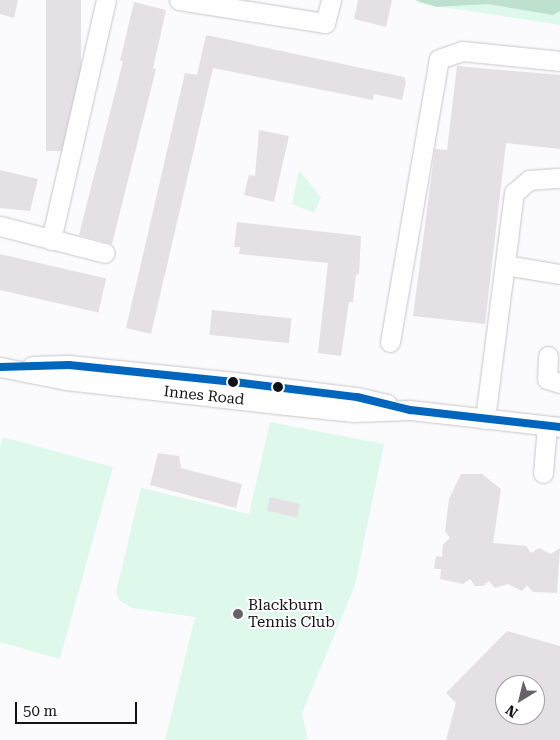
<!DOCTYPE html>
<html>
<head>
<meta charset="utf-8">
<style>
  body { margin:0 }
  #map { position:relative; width:560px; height:740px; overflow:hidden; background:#fbfafc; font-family:"Roboto Serif",serif }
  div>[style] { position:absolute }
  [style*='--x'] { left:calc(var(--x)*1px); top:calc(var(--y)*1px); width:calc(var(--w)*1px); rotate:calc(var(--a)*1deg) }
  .green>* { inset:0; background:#def9ec }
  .forest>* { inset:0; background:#bee1cf }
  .building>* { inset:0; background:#e5e0e3; transform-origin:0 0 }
  .roads { filter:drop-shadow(0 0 1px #c8c6ca) drop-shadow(0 0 1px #c8c6ca) }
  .minor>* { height:19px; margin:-9.5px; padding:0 9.5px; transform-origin:9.5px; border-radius:9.5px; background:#fefeff }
  .bus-1>* { height:8px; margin:-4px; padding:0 4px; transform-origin:4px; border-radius:4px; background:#0065bd }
  .dots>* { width:14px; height:14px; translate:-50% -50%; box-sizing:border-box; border:2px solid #fff; border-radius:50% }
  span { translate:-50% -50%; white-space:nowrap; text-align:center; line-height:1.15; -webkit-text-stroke:4px #fff; paint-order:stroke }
  .street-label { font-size:15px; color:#151119 }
  .poi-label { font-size:15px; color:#151119 }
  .left { translate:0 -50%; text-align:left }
  .north { position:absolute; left:495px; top:675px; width:50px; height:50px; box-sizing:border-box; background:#fff; border:1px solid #a1a0a3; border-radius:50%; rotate:216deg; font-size:14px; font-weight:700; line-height:20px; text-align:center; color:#151119 }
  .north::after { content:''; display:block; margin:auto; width:18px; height:22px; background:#666368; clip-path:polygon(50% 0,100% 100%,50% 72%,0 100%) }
  .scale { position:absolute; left:15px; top:702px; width:122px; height:22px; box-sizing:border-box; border:2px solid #151119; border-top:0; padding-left:6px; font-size:15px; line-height:18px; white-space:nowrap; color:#151119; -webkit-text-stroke:4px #fff; paint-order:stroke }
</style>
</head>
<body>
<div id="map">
  <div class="green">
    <div style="clip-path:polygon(418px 0,560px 0,560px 25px,417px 3px)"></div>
    <div style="clip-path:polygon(299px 170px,321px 197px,314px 213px,292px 204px)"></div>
    <div style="clip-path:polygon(270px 422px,384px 444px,355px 585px,302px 713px,308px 740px,165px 740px,195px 617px,132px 608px,119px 600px,116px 592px,141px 488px,249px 514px)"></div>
    <div style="clip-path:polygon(3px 437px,113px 467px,60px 659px,0 642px,0 448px)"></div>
  </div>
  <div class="forest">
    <div style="clip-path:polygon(415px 0,560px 0,560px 11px,553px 15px,488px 4px,436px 7px)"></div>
  </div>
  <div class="building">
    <div style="clip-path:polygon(0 0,18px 0,14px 18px,0 14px)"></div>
    <div style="left:46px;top:0;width:35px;height:151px"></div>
    <div style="clip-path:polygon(358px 0,392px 0,386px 27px,354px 19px)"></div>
    <div style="clip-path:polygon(134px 2px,166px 10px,153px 69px,156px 69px,112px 244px,79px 235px,123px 61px,120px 61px)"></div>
    <div style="clip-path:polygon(206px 35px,404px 77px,406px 82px,402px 100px,374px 94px,373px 100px,213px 68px,151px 334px,126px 328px,185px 73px,197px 75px)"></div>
    <div style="clip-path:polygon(457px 66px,560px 75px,560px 149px,506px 143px,485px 324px,413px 316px,435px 149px,447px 150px)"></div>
    <div style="clip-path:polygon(259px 130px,289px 136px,274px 202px,244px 195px,249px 175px,255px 176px)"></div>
    <div style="clip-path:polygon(0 170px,38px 179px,30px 211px,0 208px)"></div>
    <div style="clip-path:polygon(237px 222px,361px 236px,359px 274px,356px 275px,353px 302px,349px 302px,341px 356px,318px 353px,328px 263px,239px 254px,240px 247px,234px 247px)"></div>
    <div style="left:0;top:254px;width:109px;height:35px;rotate:13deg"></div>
    <div style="left:212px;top:310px;width:80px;height:25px;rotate:6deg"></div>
    <div style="clip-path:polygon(158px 453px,179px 456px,181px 468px,242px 484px,236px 508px,150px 485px)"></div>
    <div style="clip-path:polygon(461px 474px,482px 474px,501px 489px,493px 543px,526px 546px,531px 553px,539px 548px,551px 554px,560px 548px,557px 593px,533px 592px,527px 585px,522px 591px,508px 584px,495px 588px,489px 581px,483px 586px,475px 586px,470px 579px,463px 584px,440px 579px,441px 569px,434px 569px,436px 556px,442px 557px,443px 544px,450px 538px,445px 531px,449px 499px)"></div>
    <div style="left:270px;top:497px;width:31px;height:14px;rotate:13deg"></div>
    <div style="clip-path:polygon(evenodd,507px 631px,560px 646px,560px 740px,446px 740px,456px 703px,446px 693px,507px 631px,505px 685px,535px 685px,535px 715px,505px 715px,505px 685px)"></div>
  </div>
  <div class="roads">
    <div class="minor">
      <div style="--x:179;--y:0;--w:148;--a:9"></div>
      <div style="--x:325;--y:23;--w:24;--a:-75"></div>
      <div style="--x:0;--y:226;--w:108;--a:14.4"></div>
      <div style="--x:51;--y:240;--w:246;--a:-77.1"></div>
      <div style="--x:505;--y:265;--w:56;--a:9.3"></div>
      <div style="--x:390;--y:342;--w:287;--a:-80.2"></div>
      <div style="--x:439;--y:59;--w:24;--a:-19"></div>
      <div style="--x:462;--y:51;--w:99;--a:5.8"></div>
      <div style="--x:548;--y:356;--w:23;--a:92"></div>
      <div style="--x:547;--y:379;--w:14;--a:17"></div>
      <div style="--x:32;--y:366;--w:37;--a:-2"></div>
      <div style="--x:69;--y:365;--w:166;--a:5.9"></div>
      <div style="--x:234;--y:382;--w:124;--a:7"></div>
      <div style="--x:357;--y:397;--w:31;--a:13"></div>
      <div style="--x:0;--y:367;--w:67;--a:11.1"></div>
      <div style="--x:66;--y:380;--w:221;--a:6.5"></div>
      <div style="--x:286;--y:405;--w:68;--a:5.9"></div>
      <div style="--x:354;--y:412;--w:56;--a:-2"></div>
      <div style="--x:410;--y:410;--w:151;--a:6.5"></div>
      <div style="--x:485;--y:419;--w:228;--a:-82.7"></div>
      <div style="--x:514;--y:193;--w:20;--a:-41"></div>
      <div style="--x:529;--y:180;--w:31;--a:-4"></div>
      <div style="--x:543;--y:473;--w:47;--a:-85.1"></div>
    </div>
  </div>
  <div class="bus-1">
    <div style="--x:0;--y:367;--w:69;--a:-1.7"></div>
    <div style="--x:69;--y:365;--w:166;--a:5.9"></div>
    <div style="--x:234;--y:382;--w:124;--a:7"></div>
    <div style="--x:357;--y:397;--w:55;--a:13.8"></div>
    <div style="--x:410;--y:410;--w:151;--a:6.5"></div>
  </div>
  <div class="dots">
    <div style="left:233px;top:382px;background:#151119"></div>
    <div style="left:278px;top:387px;background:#151119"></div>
    <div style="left:238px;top:614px;background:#666368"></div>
  </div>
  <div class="street-label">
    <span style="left:204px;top:396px;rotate:6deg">Innes Road</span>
  </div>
  <div class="poi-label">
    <span class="left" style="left:248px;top:614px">Blackburn<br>Tennis Club</span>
  </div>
  <div class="north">N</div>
  <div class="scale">50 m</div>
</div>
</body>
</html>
